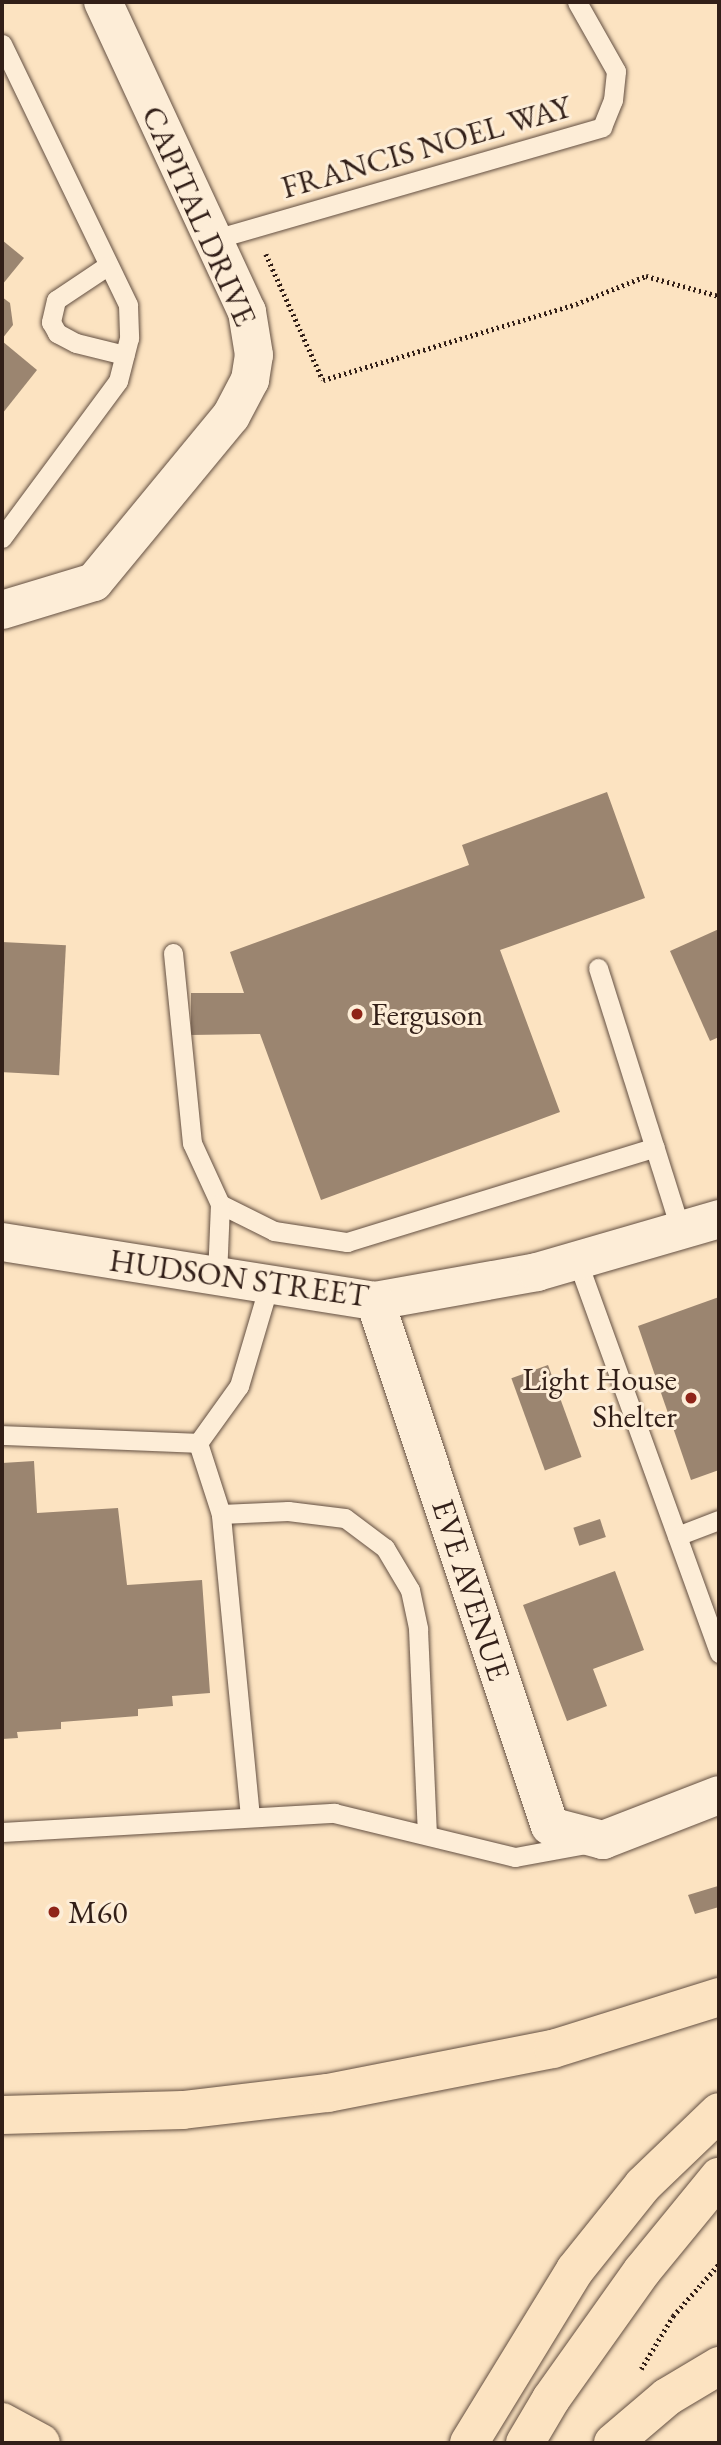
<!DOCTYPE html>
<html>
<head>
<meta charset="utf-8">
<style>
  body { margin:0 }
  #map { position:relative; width:721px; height:2445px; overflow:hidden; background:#fce3c1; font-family:"EB Garamond",serif }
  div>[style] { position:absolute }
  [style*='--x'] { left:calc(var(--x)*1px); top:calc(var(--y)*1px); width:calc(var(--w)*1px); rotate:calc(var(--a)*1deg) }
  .building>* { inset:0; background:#9b8570; transform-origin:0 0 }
  .path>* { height:4.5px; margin-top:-2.25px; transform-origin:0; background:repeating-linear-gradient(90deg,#321f18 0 2px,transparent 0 5.5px) }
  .roads { filter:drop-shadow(0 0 2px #645042) drop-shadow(0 0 2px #645042) }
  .lane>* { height:19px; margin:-9.5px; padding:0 9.5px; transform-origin:9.5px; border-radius:9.5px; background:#fdedd7 }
  .street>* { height:38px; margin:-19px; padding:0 19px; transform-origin:19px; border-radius:19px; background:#fdedd7 }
  .highway>* { height:38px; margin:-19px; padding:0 19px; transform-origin:19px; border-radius:19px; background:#fce3c1 }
  .dots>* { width:19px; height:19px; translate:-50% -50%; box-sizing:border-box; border:4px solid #fdedd7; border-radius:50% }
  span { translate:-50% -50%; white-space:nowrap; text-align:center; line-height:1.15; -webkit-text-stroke:6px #fdedd7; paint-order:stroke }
  .street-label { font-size:32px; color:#321f18 }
  .poi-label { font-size:32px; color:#321f18 }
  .left { translate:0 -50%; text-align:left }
  .right { translate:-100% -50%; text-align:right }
  .frame { position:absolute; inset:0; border:4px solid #321f18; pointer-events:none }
</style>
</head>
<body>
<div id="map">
  <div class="building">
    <div style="clip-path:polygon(2px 240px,24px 258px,2px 285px)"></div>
    <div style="clip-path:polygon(2px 297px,10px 303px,13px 325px,2px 339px)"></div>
    <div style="clip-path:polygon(2px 341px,37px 370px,2px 414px)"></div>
    <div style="clip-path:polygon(607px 792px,645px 898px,500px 950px,560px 1112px,321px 1200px,260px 1034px,191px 1035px,191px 993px,244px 993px,230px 952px,469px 865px,462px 845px)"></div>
    <div style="clip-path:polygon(719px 929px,719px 1037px,710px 1041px,670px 951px)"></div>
    <div style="left:2px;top:942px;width:64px;height:130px;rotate:3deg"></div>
    <div style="clip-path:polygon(719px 1297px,719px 1470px,691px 1480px,638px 1326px)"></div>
    <div style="left:548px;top:1365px;width:98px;height:39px;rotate:70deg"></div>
    <div style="clip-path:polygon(34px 1461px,37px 1513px,118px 1508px,127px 1585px,202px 1580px,210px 1693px,172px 1696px,173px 1706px,138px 1709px,138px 1716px,61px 1722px,61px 1729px,17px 1732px,18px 1738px,2px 1739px,2px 1463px)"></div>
    <div style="left:600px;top:1519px;width:19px;height:28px;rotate:72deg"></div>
    <div style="clip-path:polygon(615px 1571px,644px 1650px,593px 1669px,607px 1706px,567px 1721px,523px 1605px)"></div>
    <div style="clip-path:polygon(718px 1886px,719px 1907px,695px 1914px,688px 1895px)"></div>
  </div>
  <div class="path">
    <div style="--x:266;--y:254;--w:138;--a:65.7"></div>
    <div style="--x:323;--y:380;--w:264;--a:-16.7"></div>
    <div style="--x:576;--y:304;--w:75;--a:-21.8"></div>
    <div style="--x:646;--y:276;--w:76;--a:15.3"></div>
    <div style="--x:641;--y:2369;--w:62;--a:-58.9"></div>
    <div style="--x:673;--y:2316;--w:69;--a:-48.5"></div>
  </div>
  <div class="roads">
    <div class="lane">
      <div style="--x:2;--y:44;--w:290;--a:64.2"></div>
      <div style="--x:128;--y:305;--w:33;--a:88"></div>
      <div style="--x:129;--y:338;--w:44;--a:104.3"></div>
      <div style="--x:118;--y:381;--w:195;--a:126.5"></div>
      <div style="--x:215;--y:239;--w:403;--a:-16.1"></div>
      <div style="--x:602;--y:127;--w:29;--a:-68"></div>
      <div style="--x:613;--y:100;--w:29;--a:-84"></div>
      <div style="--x:616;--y:71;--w:79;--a:-119.5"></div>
      <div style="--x:107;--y:266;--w:61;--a:146.3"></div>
      <div style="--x:56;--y:300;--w:23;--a:103"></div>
      <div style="--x:51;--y:322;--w:13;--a:61"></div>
      <div style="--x:57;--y:333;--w:21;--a:28"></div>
      <div style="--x:76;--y:343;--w:50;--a:13.8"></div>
      <div style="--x:173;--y:953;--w:191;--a:84.3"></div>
      <div style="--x:192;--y:1143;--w:67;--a:65.3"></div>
      <div style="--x:220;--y:1204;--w:60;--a:26.6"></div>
      <div style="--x:274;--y:1231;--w:74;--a:8.6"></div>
      <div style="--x:347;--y:1242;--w:322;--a:-17.1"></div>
      <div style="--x:598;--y:968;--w:277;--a:72.5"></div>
      <div style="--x:577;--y:1260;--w:418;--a:70.1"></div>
      <div style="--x:217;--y:1276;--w:72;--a:-87.6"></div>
      <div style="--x:2;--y:1435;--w:196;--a:2.3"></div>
      <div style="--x:198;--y:1443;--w:70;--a:-54.3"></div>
      <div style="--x:239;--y:1386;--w:105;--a:-73.5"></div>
      <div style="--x:198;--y:1443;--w:75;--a:72.1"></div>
      <div style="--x:677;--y:1536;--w:45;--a:-20.9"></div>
      <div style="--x:250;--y:1817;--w:304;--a:-95.5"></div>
      <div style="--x:221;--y:1514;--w:67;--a:-2.6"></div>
      <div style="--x:288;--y:1511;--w:57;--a:7"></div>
      <div style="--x:345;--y:1518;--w:50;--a:36.9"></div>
      <div style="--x:385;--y:1548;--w:49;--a:59.2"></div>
      <div style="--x:410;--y:1590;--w:40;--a:78"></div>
      <div style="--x:418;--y:1629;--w:206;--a:87.5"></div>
      <div style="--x:2;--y:1832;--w:333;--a:-3.3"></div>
      <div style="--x:334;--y:1813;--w:186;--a:13.7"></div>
      <div style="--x:515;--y:1857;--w:71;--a:-10.5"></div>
    </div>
    <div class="street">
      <div style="--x:2;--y:610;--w:96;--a:-16.9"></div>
      <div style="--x:94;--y:582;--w:215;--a:-50.5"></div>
      <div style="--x:231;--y:416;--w:41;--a:-62.2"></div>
      <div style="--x:250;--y:380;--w:25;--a:-81"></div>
      <div style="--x:254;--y:355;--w:44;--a:-99.2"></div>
      <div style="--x:247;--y:312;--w:342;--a:-114.9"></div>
      <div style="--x:2;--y:1242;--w:378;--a:9"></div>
      <div style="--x:375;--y:1301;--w:165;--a:-10.1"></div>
      <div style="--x:537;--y:1272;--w:190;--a:-16.2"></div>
      <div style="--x:375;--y:1301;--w:553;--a:71.57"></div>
      <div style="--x:550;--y:1826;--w:55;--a:14.8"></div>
      <div style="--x:603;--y:1840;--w:124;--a:-21.2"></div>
    </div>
    <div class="highway">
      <div style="--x:2;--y:2115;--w:181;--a:-1.6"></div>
      <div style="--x:183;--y:2110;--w:146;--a:-6.7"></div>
      <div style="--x:328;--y:2093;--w:229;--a:-11.1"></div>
      <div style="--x:553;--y:2049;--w:174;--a:-17.4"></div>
      <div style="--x:2;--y:2422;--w:44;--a:28.3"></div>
      <div style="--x:469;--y:2443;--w:203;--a:-58.5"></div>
      <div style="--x:575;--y:2270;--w:109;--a:-51.3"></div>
      <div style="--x:643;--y:2185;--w:105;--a:-43.8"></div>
      <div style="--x:525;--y:2443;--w:51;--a:-59.4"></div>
      <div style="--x:551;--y:2399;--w:157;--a:-54.6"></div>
      <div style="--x:642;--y:2271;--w:122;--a:-50.7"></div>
      <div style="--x:613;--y:2443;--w:71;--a:-40.4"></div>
      <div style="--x:667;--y:2397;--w:61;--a:-30.8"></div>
    </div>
  </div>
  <div class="dots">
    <div style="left:357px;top:1014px;background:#8f2418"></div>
    <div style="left:691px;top:1398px;background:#8f2418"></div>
    <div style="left:54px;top:1912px;background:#8f2418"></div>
  </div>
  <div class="street-label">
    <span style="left:426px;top:147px;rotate:-16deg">FRANCIS NOEL WAY</span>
    <span style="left:199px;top:216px;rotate:66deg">CAPITAL DRIVE</span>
    <span style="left:239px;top:1278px;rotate:8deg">HUDSON STREET</span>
    <span style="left:471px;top:1590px;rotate:72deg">EVE AVENUE</span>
  </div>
  <div class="poi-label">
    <span class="left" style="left:371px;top:1014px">Ferguson</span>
    <span class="right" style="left:677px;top:1398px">Light House<br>Shelter</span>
    <span class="left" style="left:68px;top:1912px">M60</span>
  </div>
  <div class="frame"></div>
</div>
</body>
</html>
